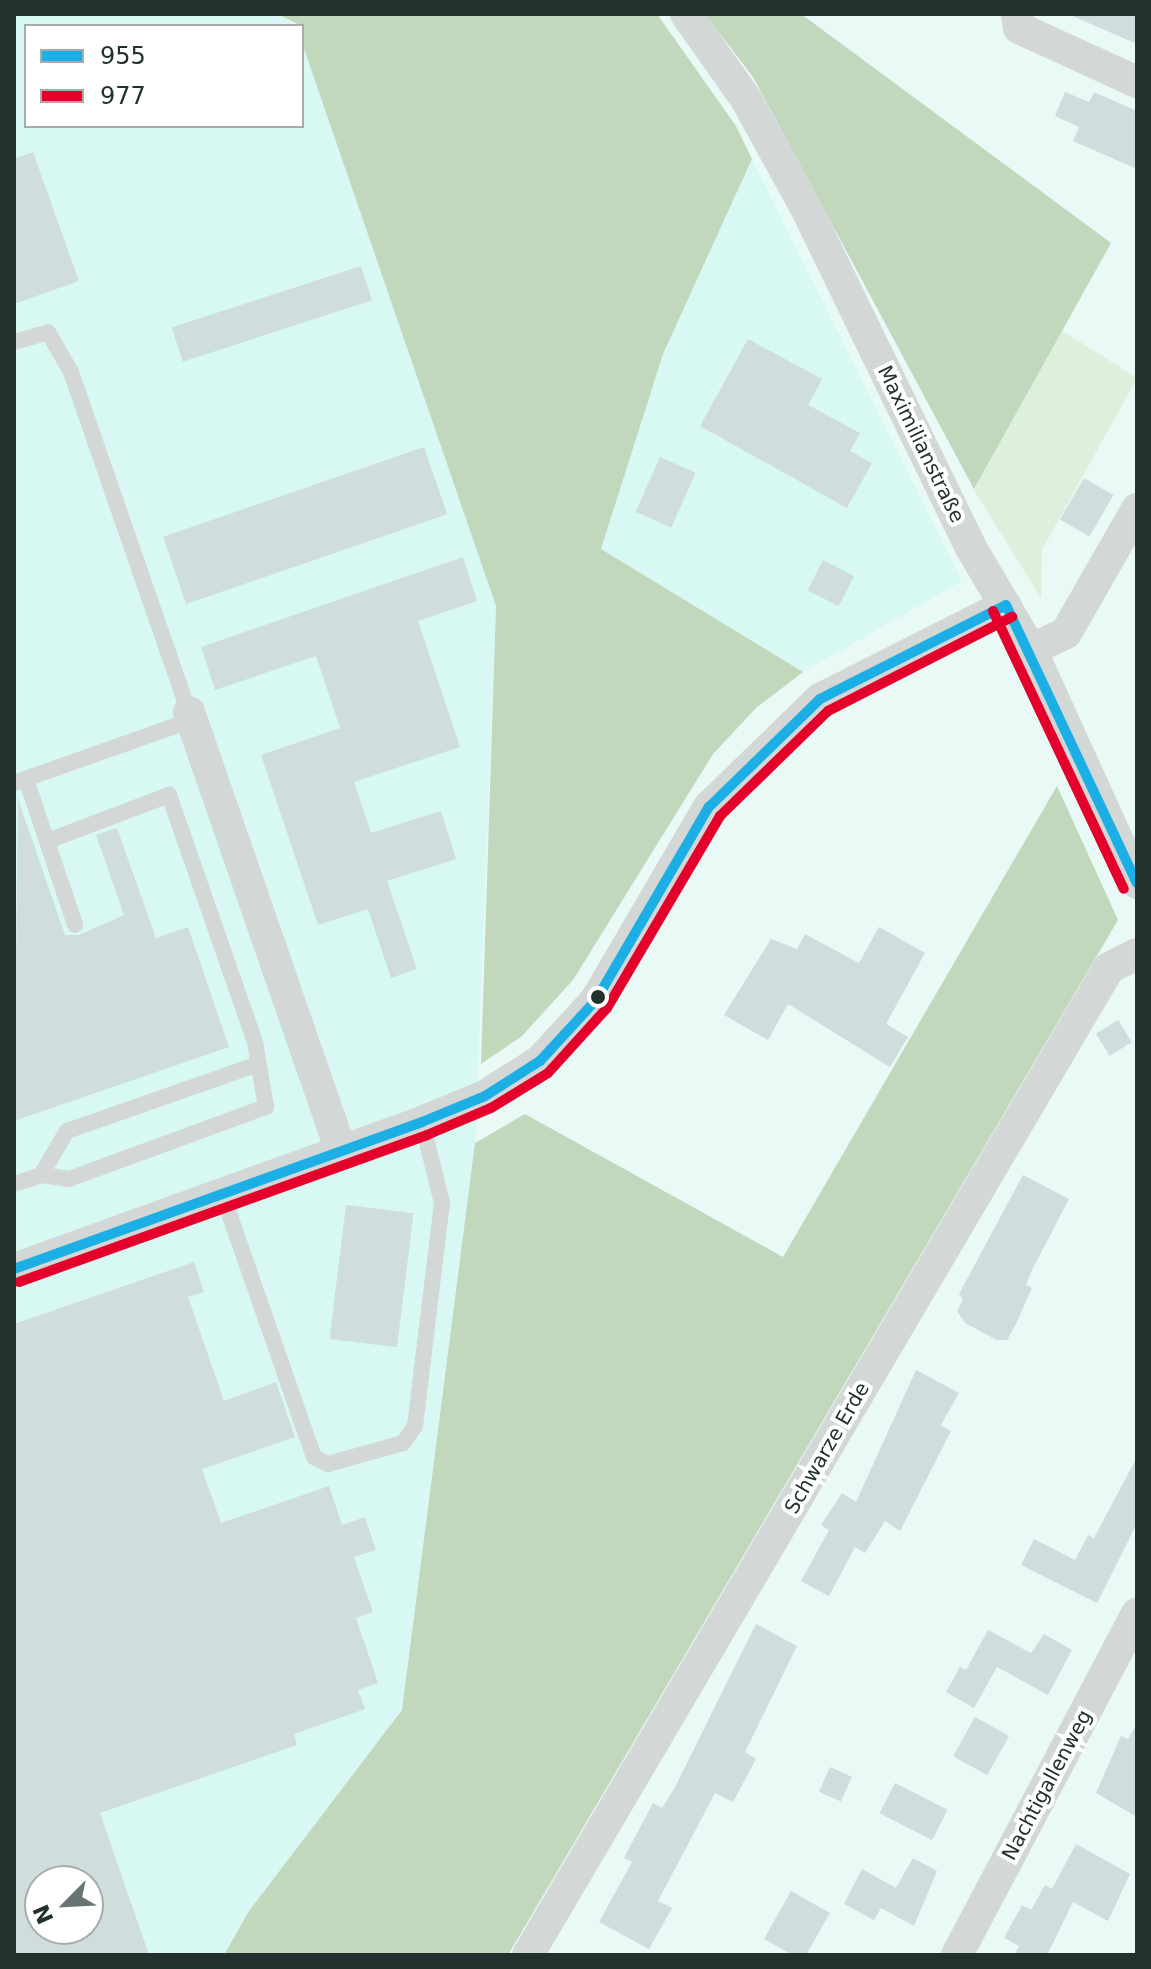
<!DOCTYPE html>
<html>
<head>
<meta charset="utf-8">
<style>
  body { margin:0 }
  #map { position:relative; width:1151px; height:1969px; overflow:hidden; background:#e8f9f6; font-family:"DejaVu Sans",sans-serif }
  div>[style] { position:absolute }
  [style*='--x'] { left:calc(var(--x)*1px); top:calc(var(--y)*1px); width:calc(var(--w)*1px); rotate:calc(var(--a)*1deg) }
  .built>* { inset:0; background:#d8f8f4 }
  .green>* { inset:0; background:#dcf0db }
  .forest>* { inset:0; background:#c1d8bd }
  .building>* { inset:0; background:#cfdddd; transform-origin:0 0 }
  .service>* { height:16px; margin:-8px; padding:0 8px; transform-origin:8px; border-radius:8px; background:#d3d7d6 }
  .minor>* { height:32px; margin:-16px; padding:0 16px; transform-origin:16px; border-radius:16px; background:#d3d7d6 }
  .bus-1>* { height:10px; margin:-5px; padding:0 5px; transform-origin:5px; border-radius:5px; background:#1cafe6 }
  .bus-2>* { height:10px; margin:-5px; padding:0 5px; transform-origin:5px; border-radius:5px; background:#e4002b }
  .dots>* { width:22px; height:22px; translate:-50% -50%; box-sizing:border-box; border:4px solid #fff; border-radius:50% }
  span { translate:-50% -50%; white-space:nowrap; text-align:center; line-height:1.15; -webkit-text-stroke:8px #fff; paint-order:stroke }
  .street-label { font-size:20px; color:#22302e }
  .frame { position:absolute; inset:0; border:16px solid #22302e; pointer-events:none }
  .legend { position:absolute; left:24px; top:24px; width:280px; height:104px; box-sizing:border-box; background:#fff; border:2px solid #a7acab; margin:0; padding:10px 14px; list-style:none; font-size:24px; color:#22302e }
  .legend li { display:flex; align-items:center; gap:16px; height:40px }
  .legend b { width:40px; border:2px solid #a7acab }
  .north { position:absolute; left:24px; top:1865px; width:80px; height:80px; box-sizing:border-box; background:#fff; border:2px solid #a7acab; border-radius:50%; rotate:246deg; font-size:22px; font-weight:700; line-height:32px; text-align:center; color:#22302e }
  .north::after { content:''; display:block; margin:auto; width:28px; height:36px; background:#677674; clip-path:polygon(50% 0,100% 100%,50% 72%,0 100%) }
</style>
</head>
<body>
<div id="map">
  <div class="built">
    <div style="clip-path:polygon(evenodd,14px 14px,277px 14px,296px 26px,26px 26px,26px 126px,302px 126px,302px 43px,496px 606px,475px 1143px,402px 1710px,249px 1911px,224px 1955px,14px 1955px,14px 14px,40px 1881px,88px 1881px,88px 1929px,40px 1929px,40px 1881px)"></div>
    <div style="clip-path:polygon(752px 159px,962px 581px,803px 672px,601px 549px,663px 354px)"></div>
  </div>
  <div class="green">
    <div style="clip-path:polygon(1061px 330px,1137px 378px,1042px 550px,1041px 598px,974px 490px)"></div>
  </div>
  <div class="forest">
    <div style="clip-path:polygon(277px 14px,657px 14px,736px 126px,752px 159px,663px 354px,601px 549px,803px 672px,756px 708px,713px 754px,573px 980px,522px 1036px,481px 1064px,496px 606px,302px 43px,302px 26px)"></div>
    <div style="clip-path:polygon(705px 14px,801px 14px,1111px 243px,974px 489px,753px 77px)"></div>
    <div style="clip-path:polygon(1057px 786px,1118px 920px,508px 1955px,224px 1955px,249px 1911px,402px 1710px,475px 1143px,525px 1114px,783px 1257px)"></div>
  </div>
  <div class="building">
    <div style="clip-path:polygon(1068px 14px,1137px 14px,1137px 44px)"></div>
    <div style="clip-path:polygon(1065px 92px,1089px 102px,1094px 92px,1137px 111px,1137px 169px,1073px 141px,1079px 127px,1055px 116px)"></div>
    <div style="clip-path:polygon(33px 152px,79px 281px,14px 304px,14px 159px)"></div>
    <div style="left:361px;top:266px;width:36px;height:199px;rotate:72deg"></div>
    <div style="clip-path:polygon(748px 339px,822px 379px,808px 405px,860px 433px,850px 451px,872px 463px,847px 508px,700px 426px)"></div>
    <div style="left:424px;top:447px;width:71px;height:276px;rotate:71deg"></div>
    <div style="left:660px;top:457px;width:39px;height:60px;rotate:24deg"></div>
    <div style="left:1084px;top:478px;width:34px;height:48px;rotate:30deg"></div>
    <div style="clip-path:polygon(463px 557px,477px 601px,418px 621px,460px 747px,354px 782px,371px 833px,441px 811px,456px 859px,387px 881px,417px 969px,391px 978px,368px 909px,318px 925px,261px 755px,340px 728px,316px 656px,215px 690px,201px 647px)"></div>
    <div style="left:823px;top:560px;width:35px;height:34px;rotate:27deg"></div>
    <div style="clip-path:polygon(18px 799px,65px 935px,79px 935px,124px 915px,96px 835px,117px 828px,156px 938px,188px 927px,229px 1047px,14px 1121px)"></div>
    <div style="clip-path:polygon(879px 927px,925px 953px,886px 1024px,908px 1037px,890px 1067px,788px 1004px,768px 1040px,724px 1015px,771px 939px,797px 949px,805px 934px,859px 963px)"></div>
    <div style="left:1118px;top:1020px;width:26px;height:26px;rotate:58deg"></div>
    <div style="clip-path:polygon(1023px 1175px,1069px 1199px,1031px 1272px,1026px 1285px,1032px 1288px,1016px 1324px,1007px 1340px,997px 1340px,965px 1323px,957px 1311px,963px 1300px,959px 1294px)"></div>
    <div style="left:346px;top:1205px;width:68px;height:135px;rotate:7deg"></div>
    <div style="clip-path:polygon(evenodd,194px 1262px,204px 1292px,188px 1297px,224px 1401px,276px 1382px,295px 1437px,202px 1469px,221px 1523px,329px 1486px,342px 1525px,365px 1517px,376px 1550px,354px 1557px,373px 1612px,356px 1618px,378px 1683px,358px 1690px,365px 1709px,294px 1734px,297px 1745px,100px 1813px,149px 1955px,14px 1955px,14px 1324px,194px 1262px,40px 1881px,88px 1881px,88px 1929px,40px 1929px,40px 1881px)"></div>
    <div style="clip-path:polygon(916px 1370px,959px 1393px,941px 1425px,951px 1431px,900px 1531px,885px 1521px,865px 1553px,855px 1547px,829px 1596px,801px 1581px,829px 1530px,821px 1525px,842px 1493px,856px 1502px)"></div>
    <div style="clip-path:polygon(1137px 1457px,1137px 1523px,1097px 1603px,1021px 1565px,1034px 1539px,1075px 1560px,1088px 1535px,1094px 1538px)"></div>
    <div style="clip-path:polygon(756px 1624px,797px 1646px,745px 1752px,756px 1759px,733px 1802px,715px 1793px,658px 1901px,672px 1908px,649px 1949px,599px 1922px,632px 1862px,624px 1858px,653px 1803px,662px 1808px,674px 1789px)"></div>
    <div style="clip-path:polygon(988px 1630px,1031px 1653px,1044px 1634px,1072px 1650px,1048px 1695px,997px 1667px,974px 1708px,946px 1692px,960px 1667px,966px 1670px)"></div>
    <div style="left:975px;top:1717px;width:39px;height:45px;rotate:29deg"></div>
    <div style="clip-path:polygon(1137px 1724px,1137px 1817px,1096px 1793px,1121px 1736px,1128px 1739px)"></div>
    <div style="left:830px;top:1767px;width:24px;height:27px;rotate:24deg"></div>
    <div style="left:895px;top:1783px;width:59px;height:34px;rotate:27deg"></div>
    <div style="clip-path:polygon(1076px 1844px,1130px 1874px,1108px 1921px,1073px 1902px,1047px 1955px,1014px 1955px,1019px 1946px,1004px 1938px,1022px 1905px,1031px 1910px,1045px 1885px,1052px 1889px)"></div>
    <div style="clip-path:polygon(913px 1858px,937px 1871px,914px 1926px,881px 1908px,874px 1920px,844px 1904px,862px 1869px,896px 1888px)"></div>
    <div style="clip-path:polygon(791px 1891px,830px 1913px,806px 1955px,793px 1955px,764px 1939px)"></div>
  </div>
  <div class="service">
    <div style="--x:14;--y:342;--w:35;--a:-16"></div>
    <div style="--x:48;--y:332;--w:46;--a:60.1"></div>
    <div style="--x:71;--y:372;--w:360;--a:70.9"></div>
    <div style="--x:26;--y:779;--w:154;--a:71.4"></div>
    <div style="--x:14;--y:783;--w:189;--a:-19.5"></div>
    <div style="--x:41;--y:1175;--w:51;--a:-59.4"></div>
    <div style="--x:67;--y:1131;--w:202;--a:-19.3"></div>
    <div style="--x:14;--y:1184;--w:28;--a:-18"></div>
    <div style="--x:41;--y:1175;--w:28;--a:8"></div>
    <div style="--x:69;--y:1179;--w:210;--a:-20.1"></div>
    <div style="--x:266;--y:1107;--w:66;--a:-99.6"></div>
    <div style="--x:255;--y:1042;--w:262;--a:-109.2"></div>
    <div style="--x:169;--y:795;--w:130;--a:159.3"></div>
    <div style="--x:223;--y:1196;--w:276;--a:70.8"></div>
    <div style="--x:314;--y:1457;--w:16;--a:27"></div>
    <div style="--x:328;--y:1464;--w:78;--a:-15.6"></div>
    <div style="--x:403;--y:1443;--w:21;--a:-55"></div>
    <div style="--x:415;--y:1426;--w:225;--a:-83.1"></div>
    <div style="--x:442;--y:1203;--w:83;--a:-103.9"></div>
  </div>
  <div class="minor">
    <div style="--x:686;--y:14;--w:104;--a:54.8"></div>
    <div style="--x:746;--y:99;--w:127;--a:61.2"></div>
    <div style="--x:807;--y:210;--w:373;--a:64.1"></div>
    <div style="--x:970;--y:546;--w:121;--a:59.6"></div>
    <div style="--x:1031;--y:650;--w:256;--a:65.5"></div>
    <div style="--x:1017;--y:14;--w:14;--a:82"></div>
    <div style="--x:1019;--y:28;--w:130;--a:24.6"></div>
    <div style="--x:1031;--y:650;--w:39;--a:-26"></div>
    <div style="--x:1066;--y:633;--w:143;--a:-60.2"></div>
    <div style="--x:189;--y:712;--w:466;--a:70.9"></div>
    <div style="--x:14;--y:1269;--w:434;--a:-19.8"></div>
    <div style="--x:422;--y:1122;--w:68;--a:-22.4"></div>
    <div style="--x:485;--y:1096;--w:65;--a:-32.5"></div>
    <div style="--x:540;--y:1061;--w:83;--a:-47.4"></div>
    <div style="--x:596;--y:1000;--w:224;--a:-59.7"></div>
    <div style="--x:709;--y:807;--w:155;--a:-44.2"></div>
    <div style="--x:820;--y:699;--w:208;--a:-26.8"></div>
    <div style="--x:528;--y:1955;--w:1145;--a:-59.52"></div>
    <div style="--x:1109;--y:968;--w:31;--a:-27"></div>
    <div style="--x:957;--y:1955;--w:386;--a:-62.2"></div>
  </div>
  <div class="bus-1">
    <div style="--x:1006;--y:605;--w:307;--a:64.8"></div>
    <div style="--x:14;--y:1269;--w:434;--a:-19.8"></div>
    <div style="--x:422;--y:1122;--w:68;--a:-22.4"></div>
    <div style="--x:485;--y:1096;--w:65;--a:-32.5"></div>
    <div style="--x:540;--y:1061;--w:83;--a:-47.4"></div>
    <div style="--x:596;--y:1000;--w:224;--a:-59.7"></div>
    <div style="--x:709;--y:807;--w:155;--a:-44.2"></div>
    <div style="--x:820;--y:699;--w:208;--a:-26.8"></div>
  </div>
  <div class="bus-2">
    <div style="--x:993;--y:611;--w:307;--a:64.8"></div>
    <div style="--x:19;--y:1282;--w:434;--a:-19.8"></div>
    <div style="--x:427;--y:1135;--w:69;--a:-22.9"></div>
    <div style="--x:491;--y:1108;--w:67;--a:-31.6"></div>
    <div style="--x:548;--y:1073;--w:88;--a:-47.8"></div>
    <div style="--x:607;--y:1008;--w:223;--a:-59.5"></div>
    <div style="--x:720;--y:816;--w:151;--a:-44.2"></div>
    <div style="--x:828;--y:711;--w:207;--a:-27.1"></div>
  </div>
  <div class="dots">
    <div style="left:598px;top:997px;background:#22302e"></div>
  </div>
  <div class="street-label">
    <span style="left:921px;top:444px;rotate:64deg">Maximilianstraße</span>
    <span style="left:827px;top:1448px;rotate:-60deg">Schwarze Erde</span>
    <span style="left:1047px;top:1785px;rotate:-62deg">Nachtigallenweg</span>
  </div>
  <div class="frame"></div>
  <ul class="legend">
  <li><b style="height:10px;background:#1cafe6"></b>955</li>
  <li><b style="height:10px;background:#e4002b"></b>977</li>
  </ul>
  <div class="north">N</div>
</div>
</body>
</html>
